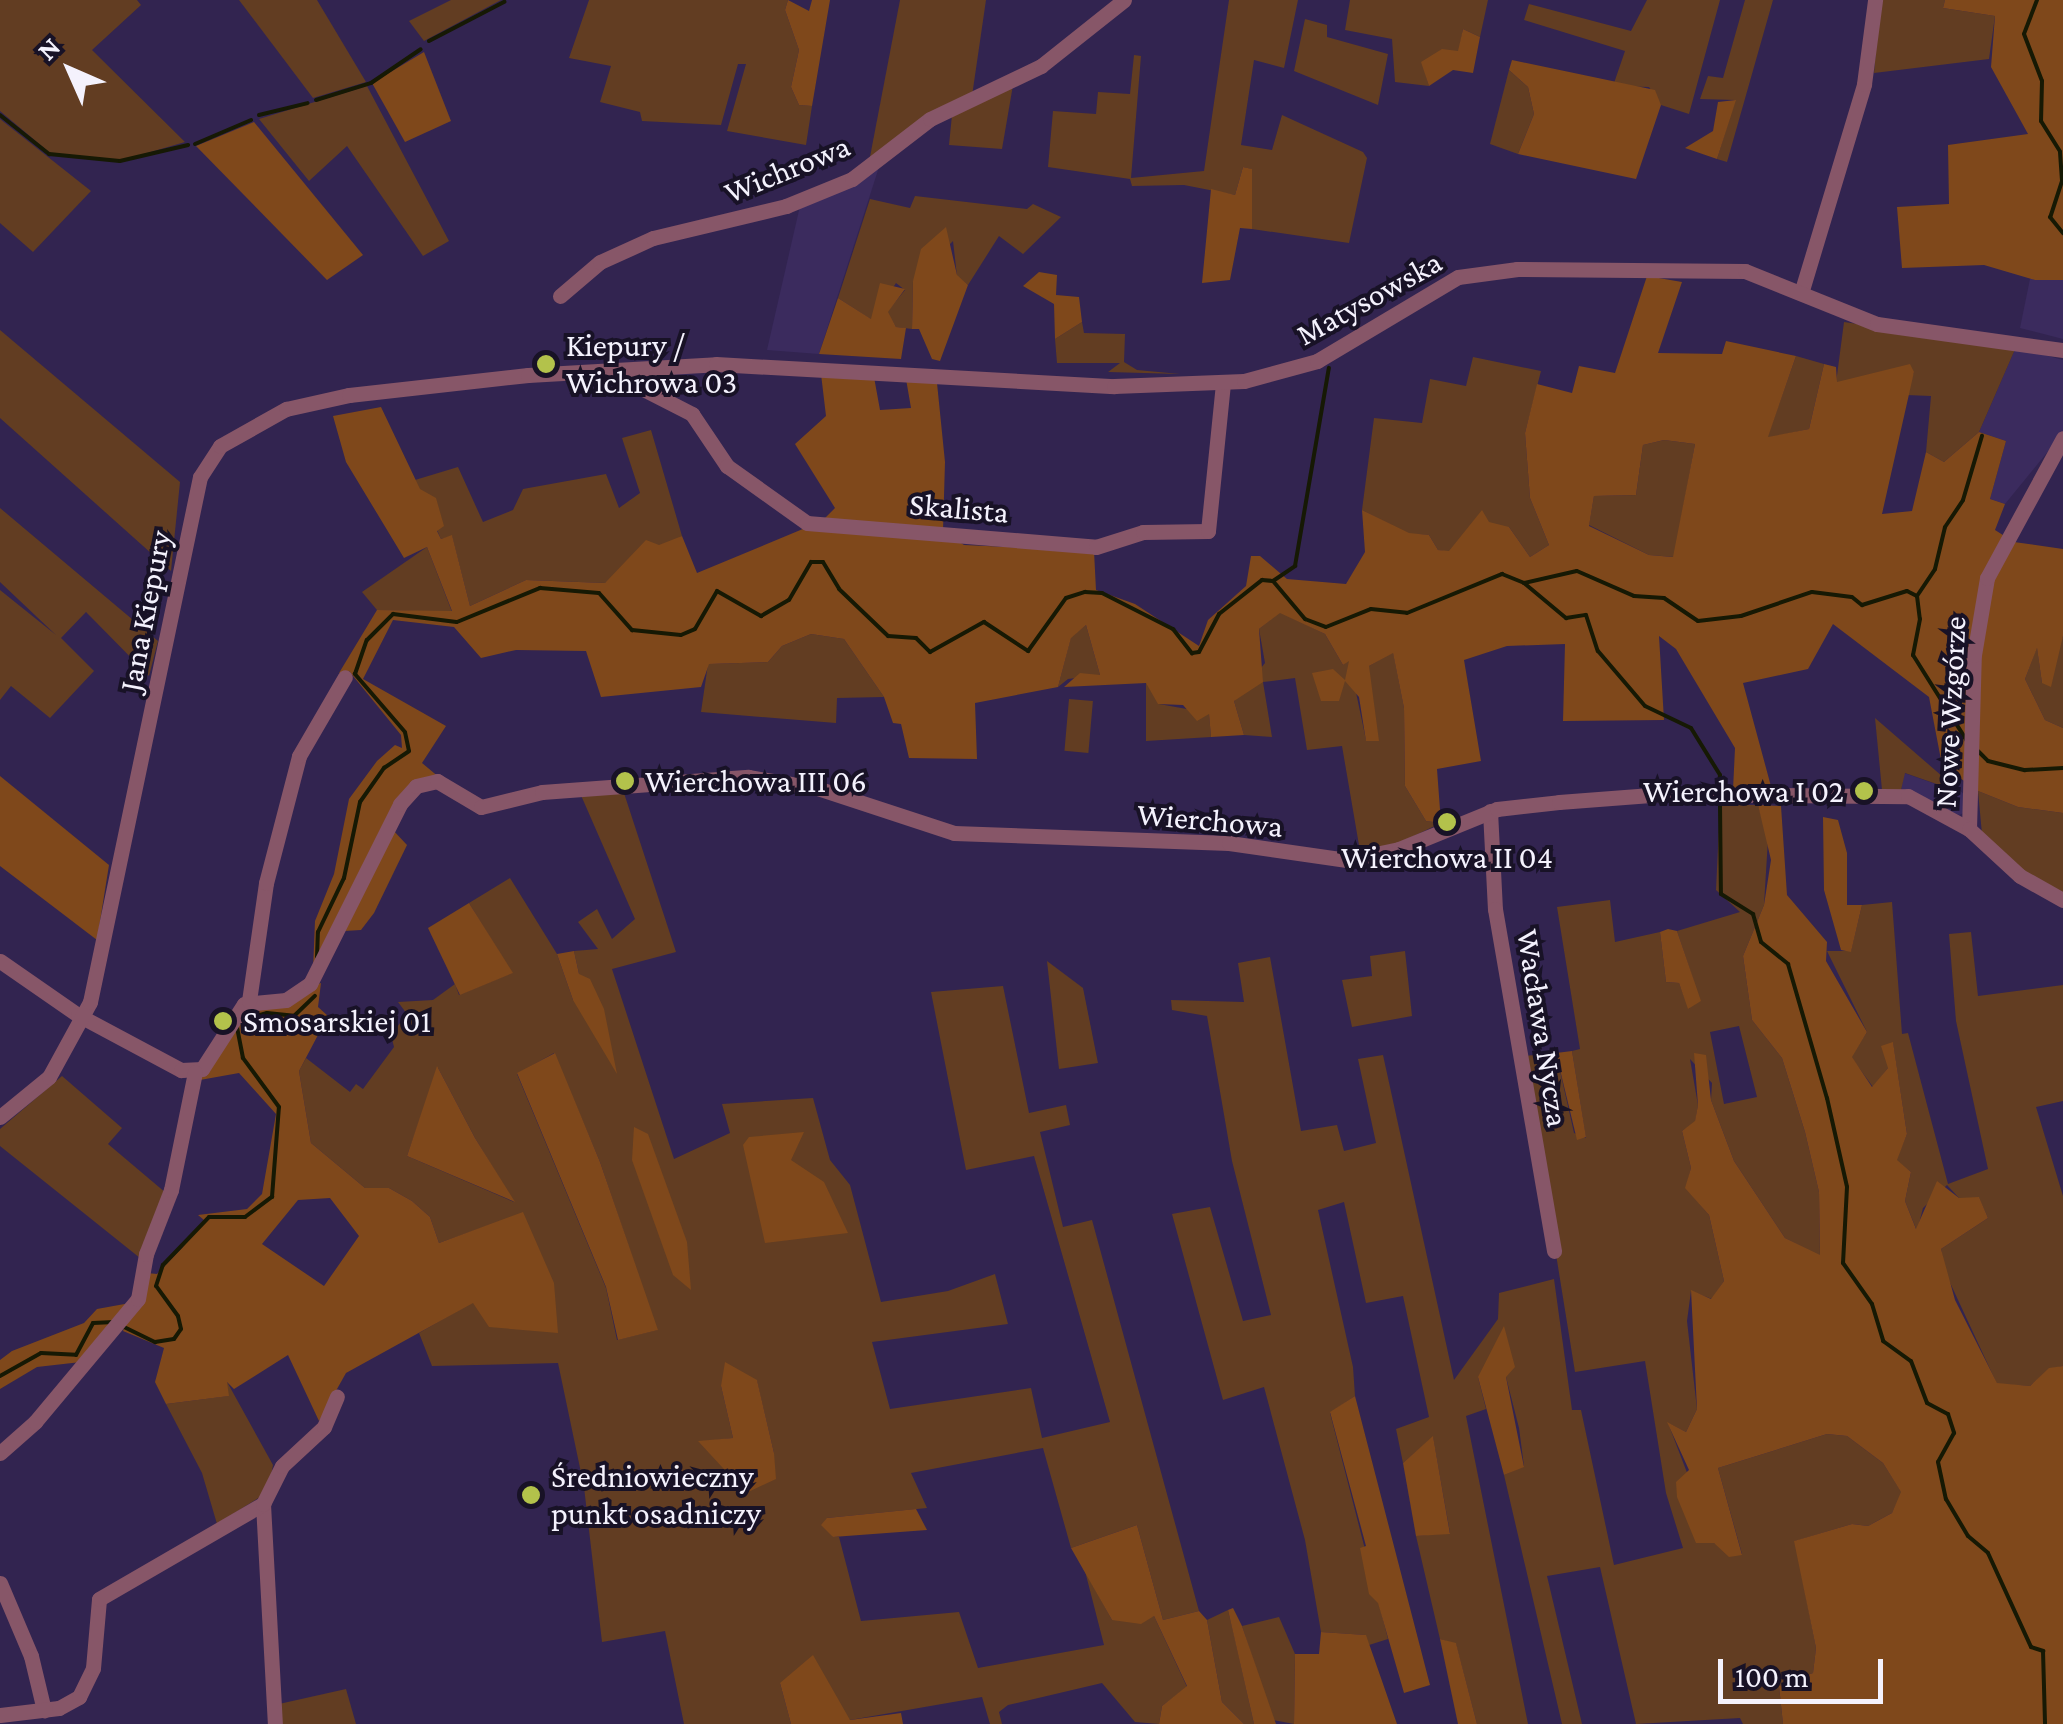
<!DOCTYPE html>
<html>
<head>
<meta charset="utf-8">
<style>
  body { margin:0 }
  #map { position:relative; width:2063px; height:1724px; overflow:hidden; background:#322450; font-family:"Crimson Pro",serif }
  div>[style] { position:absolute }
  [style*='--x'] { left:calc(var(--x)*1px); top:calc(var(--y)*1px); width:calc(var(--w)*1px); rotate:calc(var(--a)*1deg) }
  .built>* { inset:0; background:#3b2b5e }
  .green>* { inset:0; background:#623d22; transform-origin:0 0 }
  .forest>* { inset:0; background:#7f481b }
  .stream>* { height:4px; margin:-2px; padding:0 2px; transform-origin:2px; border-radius:2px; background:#161904 }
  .minor>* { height:15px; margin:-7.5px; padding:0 7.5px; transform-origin:7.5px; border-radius:7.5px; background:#875668 }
  .dots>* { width:28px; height:28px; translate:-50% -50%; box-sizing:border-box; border:5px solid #181226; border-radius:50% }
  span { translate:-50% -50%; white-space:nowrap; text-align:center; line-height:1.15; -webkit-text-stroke:8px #181226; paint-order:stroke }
  .street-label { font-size:32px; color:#f4f2fd }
  .poi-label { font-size:32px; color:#f4f2fd }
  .left { translate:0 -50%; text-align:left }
  .right { translate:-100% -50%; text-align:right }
  .north { position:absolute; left:20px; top:20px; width:100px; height:100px; -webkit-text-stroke:8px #181226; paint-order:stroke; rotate:315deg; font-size:28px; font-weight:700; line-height:40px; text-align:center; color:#f4f2fd }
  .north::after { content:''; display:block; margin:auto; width:35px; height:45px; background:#f4f2fd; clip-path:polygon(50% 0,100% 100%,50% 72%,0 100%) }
  .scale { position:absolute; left:1718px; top:1659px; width:165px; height:45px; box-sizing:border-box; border:5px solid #f4f2fd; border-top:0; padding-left:12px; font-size:30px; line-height:35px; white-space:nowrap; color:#f4f2fd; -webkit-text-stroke:8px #181226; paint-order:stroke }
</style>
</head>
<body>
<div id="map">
  <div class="built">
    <div style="clip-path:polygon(879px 167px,819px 354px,767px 350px,800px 206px)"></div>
    <div style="clip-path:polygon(2030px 279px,2063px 280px,2063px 339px,2020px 328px)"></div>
    <div style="clip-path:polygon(2016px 347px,2063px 360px,2063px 433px,2005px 504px,1990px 499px,2006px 441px,1979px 432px)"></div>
    <div style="clip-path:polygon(1904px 773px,1947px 788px,1950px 783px,1969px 798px,1966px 812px,1959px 815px,1901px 790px)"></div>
  </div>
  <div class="green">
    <div style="clip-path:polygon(0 0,137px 0,141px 5px,92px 50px,185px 142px,123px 160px,50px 153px,0 111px)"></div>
    <div style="clip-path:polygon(239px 0,317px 0,366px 82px,313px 98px)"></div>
    <div style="clip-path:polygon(451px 0,501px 0,424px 41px,409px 21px)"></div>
    <div style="clip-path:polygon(589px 0,788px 0,785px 10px,799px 50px,791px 87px,799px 105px,812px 106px,806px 145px,727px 131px,746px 64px,738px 64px,721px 125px,642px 121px,640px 112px,600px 102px,611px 66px,569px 58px)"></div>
    <div style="clip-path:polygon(900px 0,986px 0,972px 96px,869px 162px)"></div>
    <div style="clip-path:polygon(1229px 0,1298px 0,1284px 68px,1254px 60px,1241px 145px,1272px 150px,1282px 115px,1363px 152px,1367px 158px,1349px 243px,1252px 229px,1251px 169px,1243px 167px,1235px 195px,1184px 185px,1132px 186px,1130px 179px,1048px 167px,1053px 111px,1096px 114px,1098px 92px,1130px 94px,1134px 55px,1141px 56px,1131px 178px,1204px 171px)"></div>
    <div style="clip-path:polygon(1350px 0,1488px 0,1480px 37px,1463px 29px,1459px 51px,1422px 62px,1429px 86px,1395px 82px,1392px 39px,1345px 30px)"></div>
    <div style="clip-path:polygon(1647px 0,1720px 0,1689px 114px,1661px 105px,1649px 87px,1613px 86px,1625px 51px,1524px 20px,1529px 4px,1631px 31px)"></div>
    <div style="clip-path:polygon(1745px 0,1773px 0,1727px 162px,1717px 159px,1735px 100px,1700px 99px,1708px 76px,1723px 78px)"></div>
    <div style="clip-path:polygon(1880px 0,1945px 0,1943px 8px,1995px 16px,1989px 59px,1874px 73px)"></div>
    <div style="clip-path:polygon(1305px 19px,1327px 25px,1327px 37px,1388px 54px,1378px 105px,1294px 71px)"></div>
    <div style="clip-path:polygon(1509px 70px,1528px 87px,1534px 114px,1518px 154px,1490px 144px)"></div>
    <div style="clip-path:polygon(1013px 85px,1002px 149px,949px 145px,952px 115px)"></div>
    <div style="clip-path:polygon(367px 86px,449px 241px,423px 256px,347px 146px,309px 181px,259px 119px)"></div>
    <div style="clip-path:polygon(0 119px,91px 191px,33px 252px,0 223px)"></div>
    <div style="clip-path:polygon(915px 196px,1027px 209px,1033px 204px,1061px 217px,1023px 254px,999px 236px,968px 285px,957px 276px,953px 241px,913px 281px,912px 329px,896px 327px,887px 312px,905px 290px,896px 283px,872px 320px,838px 298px,870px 199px,910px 208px)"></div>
    <div style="clip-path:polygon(1082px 322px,1084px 333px,1125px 334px,1124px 362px,1137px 370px,1180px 374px,1108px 372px,1120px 363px,1057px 363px,1055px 339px)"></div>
    <div style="clip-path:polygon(1844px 322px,2016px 347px,1979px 432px,1944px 462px,1926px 452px,1931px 396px,1906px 395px,1914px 372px,1836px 383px)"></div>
    <div style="clip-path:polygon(0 330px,180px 482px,171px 571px,0 418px)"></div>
    <div style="clip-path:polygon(1796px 356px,1824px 364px,1809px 429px,1767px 438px)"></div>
    <div style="clip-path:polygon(1473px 357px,1541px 371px,1525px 433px,1530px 498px,1549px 545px,1530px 557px,1509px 527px,1449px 552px,1438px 550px,1429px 535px,1409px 534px,1362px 510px,1374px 418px,1422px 423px,1430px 379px,1466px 386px)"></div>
    <div style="clip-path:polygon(651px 430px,682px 536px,605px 583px,526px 580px,470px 606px,452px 536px,441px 539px,415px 480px,458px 467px,483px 522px,513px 510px,523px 489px,606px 474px,619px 508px,640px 493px,622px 438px)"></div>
    <div style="clip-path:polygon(1664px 440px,1695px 444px,1674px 557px,1649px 555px,1589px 525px,1594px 496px,1636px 495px,1643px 445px)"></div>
    <div style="clip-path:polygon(0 508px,158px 641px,149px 676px,86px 612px,61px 638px,94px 671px,50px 718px,11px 686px,0 700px,0 590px,56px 635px,0 582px)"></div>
    <div style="clip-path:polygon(427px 547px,452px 612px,377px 610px,362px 592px)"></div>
    <div style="clip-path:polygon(1280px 612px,1325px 634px,1343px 665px,1349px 659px,1366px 740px,1369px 666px,1393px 652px,1404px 708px,1405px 786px,1426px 821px,1441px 823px,1397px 844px,1360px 851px,1342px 746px,1307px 750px,1295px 678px,1263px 682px,1272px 737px,1244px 735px,1234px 701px,1265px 663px,1259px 629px)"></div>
    <div style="clip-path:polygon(1086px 625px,1100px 675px,1068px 679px,1058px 687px,1071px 637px)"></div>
    <div style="clip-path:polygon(811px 634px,844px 639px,884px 697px,837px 698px,836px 723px,701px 712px,708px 664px,768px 662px,782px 646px)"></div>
    <div style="clip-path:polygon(2063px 636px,2063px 728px,2045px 720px,2025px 679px,2037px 647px,2042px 683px)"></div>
    <div style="clip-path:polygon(1146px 682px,1159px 704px,1209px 713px,1211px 737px,1146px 741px)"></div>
    <div style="left:1069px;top:699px;width:24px;height:52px;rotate:5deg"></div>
    <div style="clip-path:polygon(1875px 718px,1950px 783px,1948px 788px,1905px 773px,1901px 790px,1882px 790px)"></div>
    <div style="clip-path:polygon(evenodd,623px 790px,676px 952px,612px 969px,674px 1159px,730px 1133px,722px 1104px,813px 1098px,830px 1160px,850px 1185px,881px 1302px,948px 1291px,995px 1274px,1008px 1324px,872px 1342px,890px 1409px,1031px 1388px,1042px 1438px,1110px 1422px,1034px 1156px,966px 1170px,931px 992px,1003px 986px,1029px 1113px,1066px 1105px,1070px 1125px,1040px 1132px,1063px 1227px,1092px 1220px,1199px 1611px,1163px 1620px,1137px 1525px,1071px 1548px,1043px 1448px,911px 1473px,927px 1508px,827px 1518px,833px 1537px,839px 1537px,861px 1621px,959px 1612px,978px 1668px,1104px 1645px,1085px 1571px,1112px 1620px,1154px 1616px,1187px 1687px,1162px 1706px,1159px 1724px,1135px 1722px,1102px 1683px,1008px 1705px,999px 1712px,1002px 1724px,990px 1724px,982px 1697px,850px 1720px,780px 1683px,791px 1724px,684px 1724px,665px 1631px,602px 1642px,584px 1487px,558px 1363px,432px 1366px,419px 1333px,473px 1302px,523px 1213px,439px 1243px,430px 1217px,412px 1201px,389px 1188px,365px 1188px,311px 1143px,299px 1071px,306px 1058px,350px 1092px,356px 1084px,363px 1089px,394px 1047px,391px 1035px,407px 1014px,398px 1002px,433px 1000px,455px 984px,459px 995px,512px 973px,469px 903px,510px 878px,557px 954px,573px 1000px,579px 974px,574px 951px,598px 949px,578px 922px,597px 909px,612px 939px,635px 919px,580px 793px,623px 790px,554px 1053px,600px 1162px,657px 1330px,617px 1340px,606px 1288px,517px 1074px,554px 1053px,623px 790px,438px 1068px,475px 1138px,514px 1202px,407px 1156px,438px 1068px,623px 790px,757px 1381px,774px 1453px,699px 1442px,733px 1438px,721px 1386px,757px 1381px)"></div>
    <div style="clip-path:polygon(1978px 791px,2018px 807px,2063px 813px,2063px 894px,2017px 867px,1982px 834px)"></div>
    <div style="clip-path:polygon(evenodd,1720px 805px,1758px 805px,1768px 839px,1764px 905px,1743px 956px,1752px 1020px,1782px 1058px,1805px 1132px,1819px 1192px,1820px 1256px,1785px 1238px,1734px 1161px,1711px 1100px,1712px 1083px,1690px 1059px,1698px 1105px,1695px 1123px,1682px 1131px,1691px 1168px,1686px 1188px,1709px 1215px,1724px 1281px,1712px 1299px,1691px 1291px,1687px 1321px,1697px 1409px,1686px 1432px,1668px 1423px,1714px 1543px,1742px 1554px,1718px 1468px,1827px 1434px,1847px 1436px,1883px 1463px,1902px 1493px,1892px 1513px,1868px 1526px,1852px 1524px,1795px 1541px,1816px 1648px,1813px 1673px,1779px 1686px,1783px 1724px,1743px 1724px,1740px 1718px,1636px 1724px,1600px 1567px,1547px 1576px,1582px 1724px,1562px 1724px,1504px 1475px,1524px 1466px,1519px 1428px,1506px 1377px,1478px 1377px,1486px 1409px,1466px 1416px,1528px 1724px,1477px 1724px,1456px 1644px,1440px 1639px,1416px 1536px,1450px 1533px,1433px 1437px,1403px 1463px,1396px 1429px,1429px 1417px,1403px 1296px,1366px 1303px,1344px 1202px,1318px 1210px,1353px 1367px,1355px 1396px,1330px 1413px,1388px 1639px,1369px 1645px,1365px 1635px,1321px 1632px,1305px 1540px,1264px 1387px,1223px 1400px,1172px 1214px,1210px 1207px,1243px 1321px,1271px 1315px,1232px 1161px,1207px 1016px,1172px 1010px,1171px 1000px,1244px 1002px,1238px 963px,1270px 957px,1301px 1131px,1337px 1125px,1344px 1151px,1376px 1143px,1358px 1059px,1383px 1055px,1454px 1380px,1498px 1319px,1499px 1293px,1554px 1279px,1572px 1410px,1581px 1410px,1614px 1565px,1683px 1548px,1666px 1493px,1645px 1361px,1575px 1372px,1524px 1056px,1556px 1053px,1574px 1133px,1586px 1138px,1572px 1051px,1580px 1049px,1557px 907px,1610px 900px,1615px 942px,1660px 932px,1666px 982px,1679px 983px,1689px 1009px,1694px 982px,1677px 931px,1740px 912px,1716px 890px,1720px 805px,1739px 1026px,1757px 1097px,1724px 1104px,1710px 1032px,1739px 1026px)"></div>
    <div style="clip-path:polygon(1892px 902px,1902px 1034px,1908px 1033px,1948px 1184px,1988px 1169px,1956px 1021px,1949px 934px,1971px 932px,1978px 996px,2063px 985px,2063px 1101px,2036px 1107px,2063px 1196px,2063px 1366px,2049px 1369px,2030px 1386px,1997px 1384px,1946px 1274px,1941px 1249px,1988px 1218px,1979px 1198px,1959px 1198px,1947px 1185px,1923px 1208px,1917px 1231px,1905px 1201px,1911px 1172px,1896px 1160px,1907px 1134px,1893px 1043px,1888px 1068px,1873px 1087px,1851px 1057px,1867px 1032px,1827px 951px,1851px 951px,1862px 905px)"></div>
    <div style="clip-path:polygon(1405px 951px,1412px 1016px,1352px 1027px,1342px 980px,1372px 976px,1370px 956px)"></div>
    <div style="clip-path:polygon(1047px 961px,1083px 988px,1098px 1063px,1059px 1069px)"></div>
    <div style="clip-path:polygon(62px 1076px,122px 1128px,108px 1144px,166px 1193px,140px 1258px,0 1146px,0 1129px)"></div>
    <div style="clip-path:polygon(226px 1380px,273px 1465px,268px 1492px,217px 1524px,202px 1473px,166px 1404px,228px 1396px)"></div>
    <div style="clip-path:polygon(1228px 1610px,1234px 1635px,1254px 1724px,1244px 1724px,1222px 1702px,1207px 1620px)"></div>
    <div style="clip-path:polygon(1279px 1617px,1295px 1654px,1294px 1724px,1273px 1720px,1242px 1626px)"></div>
    <div style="clip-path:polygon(346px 1689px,356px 1724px,279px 1724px,279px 1704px)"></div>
  </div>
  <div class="forest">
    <div style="clip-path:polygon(788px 0,809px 11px,812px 0,830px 0,812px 106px,799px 105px,791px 87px,799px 50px,785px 10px)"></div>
    <div style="clip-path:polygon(1945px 0,2063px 0,2063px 280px,2035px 280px,1984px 265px,1902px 268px,1897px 207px,1949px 204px,1948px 145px,2028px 134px,1991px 67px,1995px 16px,1943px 8px)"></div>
    <div style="clip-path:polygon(1463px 29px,1480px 37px,1473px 73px,1453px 70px,1429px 86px,1421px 62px,1442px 49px,1458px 51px)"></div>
    <div style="clip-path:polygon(424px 52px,451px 121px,405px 142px,372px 83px)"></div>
    <div style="clip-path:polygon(1512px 60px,1655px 90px,1661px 105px,1636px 179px,1518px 154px,1534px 114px,1528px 87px,1509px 70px)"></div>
    <div style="clip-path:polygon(1736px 100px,1717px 159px,1685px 148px,1713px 131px,1718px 102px)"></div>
    <div style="clip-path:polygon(254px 122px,363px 255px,327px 280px,196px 146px)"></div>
    <div style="clip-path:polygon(1243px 167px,1252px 169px,1252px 229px,1240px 228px,1230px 280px,1202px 283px,1211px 189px,1235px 195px)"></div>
    <div style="clip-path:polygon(946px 227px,957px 275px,968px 285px,940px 361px,932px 359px,919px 329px,912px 329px,913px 281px,921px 249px)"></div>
    <div style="clip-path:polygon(1039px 272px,1057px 275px,1056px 295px,1079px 297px,1082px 322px,1055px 339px,1054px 304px,1023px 286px)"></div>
    <div style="clip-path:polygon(evenodd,1647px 276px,1682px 282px,1658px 353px,1722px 354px,1726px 341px,1796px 356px,1768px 437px,1809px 429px,1824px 364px,1836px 367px,1837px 382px,1910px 364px,1914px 372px,1882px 514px,1912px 511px,1926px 452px,1944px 462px,1979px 432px,2006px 441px,1990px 499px,2005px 504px,1995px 530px,2014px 542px,2063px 549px,2063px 636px,2051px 687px,2042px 683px,2037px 648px,2025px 679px,2045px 720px,2063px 728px,2063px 813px,2018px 807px,1978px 791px,1942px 765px,1929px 697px,1833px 624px,1808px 669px,1743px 683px,1772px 790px,1733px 790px,1735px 748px,1676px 649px,1659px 636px,1664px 720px,1563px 721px,1565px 644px,1507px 646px,1464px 660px,1481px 761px,1437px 769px,1441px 823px,1426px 821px,1405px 786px,1404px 708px,1393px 653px,1369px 666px,1379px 741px,1366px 741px,1359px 697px,1345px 681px,1339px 701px,1321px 701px,1312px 673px,1333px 669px,1345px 680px,1349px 661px,1343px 665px,1325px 634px,1280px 613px,1259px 629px,1263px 682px,1234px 701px,1244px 735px,1211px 737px,1209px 714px,1197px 721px,1183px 705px,1158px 704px,1146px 683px,1064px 687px,1080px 673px,1100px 675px,1086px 625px,1071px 638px,1058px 687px,975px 703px,977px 759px,909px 758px,901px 724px,893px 723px,884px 697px,844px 639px,811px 634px,782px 646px,768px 662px,709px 664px,701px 687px,601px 697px,586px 651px,516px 650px,481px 658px,454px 627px,393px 620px,363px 679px,446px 726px,422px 763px,440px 778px,412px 785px,313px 970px,315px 921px,334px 874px,349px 799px,377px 761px,395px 745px,402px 748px,401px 735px,349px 671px,339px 673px,377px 610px,452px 611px,427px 547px,404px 558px,346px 462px,333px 416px,381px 407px,420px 489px,436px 498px,444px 526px,437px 531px,441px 539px,452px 535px,470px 606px,526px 580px,605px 583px,646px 540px,659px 545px,682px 536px,697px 573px,822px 521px,835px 508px,795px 444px,826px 416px,821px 374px,874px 377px,880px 410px,911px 408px,906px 379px,937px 383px,945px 462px,943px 531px,964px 545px,1094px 551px,1096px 590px,1135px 604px,1199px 646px,1208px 620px,1246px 586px,1251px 556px,1260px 556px,1287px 579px,1346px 584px,1365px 552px,1362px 510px,1409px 533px,1429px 535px,1438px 550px,1449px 551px,1482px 510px,1489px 522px,1509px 527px,1530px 557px,1549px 545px,1530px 498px,1525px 433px,1537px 384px,1572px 393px,1579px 366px,1615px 373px,1647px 276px,1664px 440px,1695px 444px,1673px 557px,1649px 555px,1589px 526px,1594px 496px,1636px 495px,1643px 445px,1664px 440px)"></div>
    <div style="clip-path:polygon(880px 283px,905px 289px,888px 312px,896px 327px,906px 328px,901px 359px,819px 354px,838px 298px,871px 319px)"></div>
    <div style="clip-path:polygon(0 776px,109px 865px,97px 940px,0 866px)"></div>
    <div style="clip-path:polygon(1758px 805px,1781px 806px,1787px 895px,1827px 942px,1826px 961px,1867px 1032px,1852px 1057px,1872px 1087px,1888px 1068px,1881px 1046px,1893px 1042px,1907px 1134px,1897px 1160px,1911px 1172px,1905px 1201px,1916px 1229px,1937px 1181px,1959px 1198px,1979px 1197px,1988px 1218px,1941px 1249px,1955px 1300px,1997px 1383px,2030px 1386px,2049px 1368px,2063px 1366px,2063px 1724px,1783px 1724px,1779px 1686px,1813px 1673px,1816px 1648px,1794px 1541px,1852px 1524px,1868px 1526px,1892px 1513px,1901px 1492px,1883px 1463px,1847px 1436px,1827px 1434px,1718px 1468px,1742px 1555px,1729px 1557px,1714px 1543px,1696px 1543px,1677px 1497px,1676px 1482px,1689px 1470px,1667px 1422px,1686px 1432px,1697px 1409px,1691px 1290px,1711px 1299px,1724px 1281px,1709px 1215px,1685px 1188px,1691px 1168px,1682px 1131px,1695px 1121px,1698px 1105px,1694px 1053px,1706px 1055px,1711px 1100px,1734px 1161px,1785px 1238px,1820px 1255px,1819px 1192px,1805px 1132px,1782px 1058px,1752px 1020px,1743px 956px,1764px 905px,1771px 860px)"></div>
    <div style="clip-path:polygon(1823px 817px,1838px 820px,1847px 853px,1847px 905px,1862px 905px,1851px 952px,1841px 950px,1824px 890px)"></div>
    <div style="clip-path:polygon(392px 829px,407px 845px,374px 913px,361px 930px,344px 931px)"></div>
    <div style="clip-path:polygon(469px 903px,513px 973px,460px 995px,428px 928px)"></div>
    <div style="clip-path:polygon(1668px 929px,1677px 931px,1701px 1001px,1688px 1009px,1679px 983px,1666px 982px,1660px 932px)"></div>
    <div style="clip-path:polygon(574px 951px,579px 974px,590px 979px,604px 1009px,617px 1074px,573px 1000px,557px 954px)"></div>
    <div style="clip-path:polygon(evenodd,321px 983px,318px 1007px,328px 1016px,299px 1071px,311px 1143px,365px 1188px,389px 1188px,412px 1201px,430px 1217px,439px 1243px,523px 1212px,554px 1283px,558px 1333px,489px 1327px,473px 1303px,346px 1373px,319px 1421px,288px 1355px,234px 1389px,227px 1382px,229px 1396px,166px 1404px,155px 1382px,164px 1348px,123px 1331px,147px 1273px,157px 1274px,182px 1248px,204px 1220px,198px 1215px,247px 1209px,262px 1194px,276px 1114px,239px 1073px,200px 1080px,204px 1071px,245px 1008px,321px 983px,330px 1198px,359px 1236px,324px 1286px,262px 1244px,298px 1200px,330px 1198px)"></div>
    <div style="clip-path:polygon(1572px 1051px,1586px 1137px,1577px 1140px,1556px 1053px)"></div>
    <div style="clip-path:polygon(555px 1053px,600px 1162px,658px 1330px,618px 1340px,606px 1287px,517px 1073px)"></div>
    <div style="clip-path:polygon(437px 1066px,475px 1138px,515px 1202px,407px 1156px)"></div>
    <div style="clip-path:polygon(634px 1127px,648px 1134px,687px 1242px,691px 1290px,673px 1275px,632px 1160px)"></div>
    <div style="clip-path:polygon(804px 1132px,791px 1160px,824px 1182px,848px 1233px,765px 1243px,743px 1145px,749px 1137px)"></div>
    <div style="clip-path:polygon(130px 1303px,81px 1362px,37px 1367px,0 1389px,0 1360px,12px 1351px,84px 1323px,97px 1309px)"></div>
    <div style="clip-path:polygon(1504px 1326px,1515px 1367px,1506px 1377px,1524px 1467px,1504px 1475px,1478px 1377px)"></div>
    <div style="clip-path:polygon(725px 1362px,757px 1380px,774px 1453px,776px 1479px,746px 1493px,698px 1441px,733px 1438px,721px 1386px)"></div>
    <div style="clip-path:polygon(1355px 1396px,1430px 1685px,1404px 1693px,1378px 1603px,1369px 1594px,1360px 1548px,1366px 1546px,1330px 1412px)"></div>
    <div style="clip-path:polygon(1433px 1436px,1450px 1534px,1416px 1536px,1403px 1463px)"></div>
    <div style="clip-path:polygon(916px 1509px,927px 1530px,833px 1537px,821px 1525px,827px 1518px)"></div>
    <div style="clip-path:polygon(1137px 1525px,1163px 1620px,1199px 1611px,1207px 1620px,1222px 1702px,1244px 1724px,1159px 1724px,1162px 1706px,1187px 1686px,1154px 1616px,1141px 1624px,1112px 1620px,1071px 1548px)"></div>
    <div style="clip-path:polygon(1233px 1608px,1242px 1626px,1276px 1724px,1254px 1724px,1228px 1610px)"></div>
    <div style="clip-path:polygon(1321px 1632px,1366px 1635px,1397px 1724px,1294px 1724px,1295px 1654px,1319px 1654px)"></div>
    <div style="clip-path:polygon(1440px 1639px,1456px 1643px,1477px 1724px,1458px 1724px)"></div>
    <div style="clip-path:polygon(813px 1655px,850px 1720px,901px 1713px,903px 1724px,791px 1724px,780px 1683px)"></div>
  </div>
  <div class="stream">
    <div style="--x:2037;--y:0;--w:36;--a:111"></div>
    <div style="--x:2024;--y:34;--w:50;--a:69"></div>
    <div style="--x:2042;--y:81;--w:40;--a:91.4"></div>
    <div style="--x:2041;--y:121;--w:36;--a:58"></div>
    <div style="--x:2060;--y:152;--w:29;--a:86"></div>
    <div style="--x:2062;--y:181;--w:38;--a:108"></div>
    <div style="--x:2050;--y:217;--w:21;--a:51"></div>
    <div style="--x:429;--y:41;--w:85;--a:-27.5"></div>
    <div style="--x:316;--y:100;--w:58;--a:-17.2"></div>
    <div style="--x:371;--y:83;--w:60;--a:-34.2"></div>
    <div style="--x:0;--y:115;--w:63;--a:38.5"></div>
    <div style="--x:49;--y:154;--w:71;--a:5.6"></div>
    <div style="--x:120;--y:161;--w:70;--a:-13.2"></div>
    <div style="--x:259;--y:115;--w:50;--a:-13.8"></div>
    <div style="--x:195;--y:144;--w:61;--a:-23.2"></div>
    <div style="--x:1273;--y:581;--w:27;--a:-34"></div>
    <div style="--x:1295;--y:566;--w:201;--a:-80.3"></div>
    <div style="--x:1524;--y:583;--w:55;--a:39.8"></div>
    <div style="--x:1566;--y:618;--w:20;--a:-9"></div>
    <div style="--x:1586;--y:615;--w:38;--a:72"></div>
    <div style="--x:1598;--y:651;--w:72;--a:49.5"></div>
    <div style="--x:1645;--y:706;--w:51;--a:25.6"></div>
    <div style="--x:1691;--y:728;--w:55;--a:58.3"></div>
    <div style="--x:1720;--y:775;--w:12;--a:95"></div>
    <div style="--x:1917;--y:596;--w:32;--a:-56"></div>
    <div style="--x:1935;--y:569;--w:43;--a:-76.6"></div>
    <div style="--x:1945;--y:527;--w:32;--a:-56"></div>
    <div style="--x:1963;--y:500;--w:67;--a:-73.5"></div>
    <div style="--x:1978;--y:751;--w:14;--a:45"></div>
    <div style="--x:1988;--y:761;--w:38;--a:14"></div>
    <div style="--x:2025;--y:770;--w:38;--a:-3"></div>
    <div style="--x:1720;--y:805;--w:89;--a:89.4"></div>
    <div style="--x:1721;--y:894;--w:38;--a:32"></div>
    <div style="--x:1753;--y:914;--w:29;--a:74"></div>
    <div style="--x:1761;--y:942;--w:35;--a:39"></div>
    <div style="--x:1788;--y:964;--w:140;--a:73.8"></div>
    <div style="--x:1827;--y:1098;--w:91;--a:77.3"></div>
    <div style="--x:1847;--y:1187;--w:76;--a:93"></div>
    <div style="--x:1843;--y:1263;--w:50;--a:54.7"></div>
    <div style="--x:1872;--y:1304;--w:39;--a:73"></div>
    <div style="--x:1883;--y:1341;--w:34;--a:36"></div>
    <div style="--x:1911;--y:1361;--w:45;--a:69.1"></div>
    <div style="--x:1927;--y:1403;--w:24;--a:28"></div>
    <div style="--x:1948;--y:1414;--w:20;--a:72"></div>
    <div style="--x:1954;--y:1433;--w:33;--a:119"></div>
    <div style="--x:1938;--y:1462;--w:38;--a:78"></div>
    <div style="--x:1946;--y:1499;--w:43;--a:59.3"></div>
    <div style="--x:1968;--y:1536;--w:26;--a:40"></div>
    <div style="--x:1988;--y:1553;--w:103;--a:65.4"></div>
    <div style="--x:2031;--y:1647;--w:13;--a:18"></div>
    <div style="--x:2043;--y:1651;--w:73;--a:88.4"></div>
    <div style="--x:317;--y:957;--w:25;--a:-88"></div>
    <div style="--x:318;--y:932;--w:60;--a:-64.3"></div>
    <div style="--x:344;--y:878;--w:78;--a:-78.1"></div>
    <div style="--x:360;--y:802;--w:42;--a:-54.8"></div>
    <div style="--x:384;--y:768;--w:30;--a:-34"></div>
    <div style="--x:409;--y:751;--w:19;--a:-102"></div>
    <div style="--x:405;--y:732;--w:77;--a:-130.8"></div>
    <div style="--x:355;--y:674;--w:36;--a:-71"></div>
    <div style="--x:367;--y:640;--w:37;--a:-45"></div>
    <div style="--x:393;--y:614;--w:64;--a:7.1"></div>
    <div style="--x:457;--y:622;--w:90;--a:-22.3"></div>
    <div style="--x:540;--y:588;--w:59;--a:4.8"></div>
    <div style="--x:599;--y:593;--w:50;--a:48.3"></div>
    <div style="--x:632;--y:630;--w:49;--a:5.8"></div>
    <div style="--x:681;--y:635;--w:15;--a:-23"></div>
    <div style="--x:695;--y:629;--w:44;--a:-59.9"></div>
    <div style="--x:717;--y:591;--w:51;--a:29.6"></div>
    <div style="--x:761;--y:616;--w:32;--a:-30"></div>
    <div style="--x:789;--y:600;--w:44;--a:-59.9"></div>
    <div style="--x:811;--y:562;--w:12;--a:0"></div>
    <div style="--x:823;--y:562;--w:31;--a:59"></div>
    <div style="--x:839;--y:589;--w:68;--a:43.8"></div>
    <div style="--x:888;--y:636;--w:28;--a:4"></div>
    <div style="--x:916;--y:638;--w:20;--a:45"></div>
    <div style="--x:930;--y:652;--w:62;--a:-29.1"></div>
    <div style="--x:984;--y:622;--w:53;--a:33.4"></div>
    <div style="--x:1028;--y:651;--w:65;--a:-54.4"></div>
    <div style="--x:1066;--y:598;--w:20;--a:-18"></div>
    <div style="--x:1085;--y:592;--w:17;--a:3"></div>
    <div style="--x:1102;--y:593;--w:80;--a:26.9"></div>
    <div style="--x:1173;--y:629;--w:31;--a:52"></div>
    <div style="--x:1192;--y:653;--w:7;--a:-8"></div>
    <div style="--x:1199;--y:652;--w:43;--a:-62.2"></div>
    <div style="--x:1219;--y:614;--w:55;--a:-38.3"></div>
    <div style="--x:1262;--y:580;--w:11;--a:5"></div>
    <div style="--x:1273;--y:581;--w:50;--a:49.9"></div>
    <div style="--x:1305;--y:619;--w:22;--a:21"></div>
    <div style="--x:1326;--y:627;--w:48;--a:-21.8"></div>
    <div style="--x:1371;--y:609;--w:36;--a:6"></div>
    <div style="--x:1407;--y:613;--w:103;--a:-22.3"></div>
    <div style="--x:1502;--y:574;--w:24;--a:22"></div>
    <div style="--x:1524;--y:583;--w:54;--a:-12.8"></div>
    <div style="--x:1577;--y:571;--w:62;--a:23.7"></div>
    <div style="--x:1634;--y:596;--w:30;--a:4"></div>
    <div style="--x:1664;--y:598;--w:41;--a:34.1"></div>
    <div style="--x:1698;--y:621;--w:43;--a:-6.6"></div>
    <div style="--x:1741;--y:616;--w:75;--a:-18.7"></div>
    <div style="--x:1812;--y:592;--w:40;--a:7.1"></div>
    <div style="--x:1852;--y:597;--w:13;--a:39"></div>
    <div style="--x:1862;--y:605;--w:47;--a:-17.3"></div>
    <div style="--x:1907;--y:591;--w:11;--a:27"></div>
    <div style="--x:1917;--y:596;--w:23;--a:83"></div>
    <div style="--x:1920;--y:619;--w:37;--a:101"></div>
    <div style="--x:1913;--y:655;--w:102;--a:57.9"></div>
    <div style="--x:241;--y:1020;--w:27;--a:-15"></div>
    <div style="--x:267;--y:1013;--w:27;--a:6"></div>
    <div style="--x:294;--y:1016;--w:29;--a:-44"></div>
    <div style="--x:122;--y:1326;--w:37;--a:26"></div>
    <div style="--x:155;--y:1342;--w:19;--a:-9"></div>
    <div style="--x:174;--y:1339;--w:12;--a:-55"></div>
    <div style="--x:181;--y:1329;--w:13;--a:-103"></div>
    <div style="--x:178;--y:1316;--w:37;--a:-126"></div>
    <div style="--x:156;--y:1286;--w:22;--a:-72"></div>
    <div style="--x:163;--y:1265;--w:66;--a:-46.2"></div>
    <div style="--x:209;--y:1217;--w:36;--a:0"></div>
    <div style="--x:245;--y:1217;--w:34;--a:-37"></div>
    <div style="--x:272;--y:1197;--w:90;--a:-85.6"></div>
    <div style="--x:279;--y:1107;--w:61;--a:-126.3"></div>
    <div style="--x:243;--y:1058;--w:31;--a:-101"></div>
    <div style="--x:0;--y:1376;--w:47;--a:-29.3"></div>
    <div style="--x:41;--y:1353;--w:35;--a:3"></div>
    <div style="--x:76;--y:1355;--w:36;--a:-62"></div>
    <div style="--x:93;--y:1323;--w:21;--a:-3"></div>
  </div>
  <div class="minor">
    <div style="--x:1802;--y:290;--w:215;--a:-73.2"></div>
    <div style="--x:1864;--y:84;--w:85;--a:-82.5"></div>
    <div style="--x:560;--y:296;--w:52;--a:-40.4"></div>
    <div style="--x:600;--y:262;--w:58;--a:-24.4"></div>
    <div style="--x:653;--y:238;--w:137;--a:-13.5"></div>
    <div style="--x:786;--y:206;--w:71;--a:-22.2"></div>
    <div style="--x:852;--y:179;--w:98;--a:-37.6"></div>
    <div style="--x:930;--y:119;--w:123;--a:-25.5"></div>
    <div style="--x:1041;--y:66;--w:106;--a:-38.5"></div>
    <div style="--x:614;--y:374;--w:88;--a:27.1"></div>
    <div style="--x:692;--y:414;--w:63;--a:56.1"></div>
    <div style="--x:727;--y:466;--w:98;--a:35.5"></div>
    <div style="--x:807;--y:523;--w:290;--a:4.7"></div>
    <div style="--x:1096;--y:547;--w:49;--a:-17.7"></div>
    <div style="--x:1143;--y:532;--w:65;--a:-0.9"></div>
    <div style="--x:1208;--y:531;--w:149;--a:-84.2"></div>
    <div style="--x:1490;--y:811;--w:98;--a:87.1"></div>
    <div style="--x:1495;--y:909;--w:347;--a:80.2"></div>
    <div style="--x:1969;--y:829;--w:174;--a:-88.4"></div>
    <div style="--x:1974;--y:655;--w:78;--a:-80.4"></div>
    <div style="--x:1987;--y:578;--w:159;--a:-61.5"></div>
    <div style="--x:0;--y:961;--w:95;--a:34.7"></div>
    <div style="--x:78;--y:1015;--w:117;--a:28.1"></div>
    <div style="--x:181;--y:1070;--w:21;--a:-3"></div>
    <div style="--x:202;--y:1069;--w:77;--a:-57.1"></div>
    <div style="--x:244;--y:1004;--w:42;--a:-5.4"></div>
    <div style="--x:286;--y:1000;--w:29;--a:-34"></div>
    <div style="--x:310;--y:984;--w:201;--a:-63.4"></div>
    <div style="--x:400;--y:804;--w:24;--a:-48"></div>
    <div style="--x:416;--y:786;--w:22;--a:-13"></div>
    <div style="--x:437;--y:781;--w:51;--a:30.6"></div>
    <div style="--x:481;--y:807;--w:63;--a:-13.8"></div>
    <div style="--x:542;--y:792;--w:207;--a:-4.2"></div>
    <div style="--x:748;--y:777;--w:70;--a:9.1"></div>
    <div style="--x:817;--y:788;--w:144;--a:18.2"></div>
    <div style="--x:954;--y:833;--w:275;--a:2.1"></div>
    <div style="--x:1229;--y:843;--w:119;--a:8.2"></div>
    <div style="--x:1347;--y:860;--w:53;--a:-11.9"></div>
    <div style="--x:1399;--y:849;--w:106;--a:-22.2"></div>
    <div style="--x:1497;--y:809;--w:62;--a:-6.4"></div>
    <div style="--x:1559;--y:802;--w:105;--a:-4.4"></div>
    <div style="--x:1664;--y:794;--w:244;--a:0.5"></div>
    <div style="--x:1908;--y:796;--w:69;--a:28.4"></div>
    <div style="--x:1969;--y:829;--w:69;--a:42.7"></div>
    <div style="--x:2020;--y:876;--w:49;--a:29.2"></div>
    <div style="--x:249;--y:1001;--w:119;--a:-81.8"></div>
    <div style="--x:266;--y:883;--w:131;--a:-75.4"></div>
    <div style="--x:299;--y:756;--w:91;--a:-59.8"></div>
    <div style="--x:0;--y:1117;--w:63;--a:-39.2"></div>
    <div style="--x:49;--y:1077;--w:85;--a:-61.3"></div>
    <div style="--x:90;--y:1002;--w:536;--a:-78.17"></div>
    <div style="--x:200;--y:477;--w:37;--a:-57"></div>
    <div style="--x:220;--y:446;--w:76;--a:-29.3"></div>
    <div style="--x:286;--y:409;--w:65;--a:-12.5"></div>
    <div style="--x:349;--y:395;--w:180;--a:-6.4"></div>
    <div style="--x:528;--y:375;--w:188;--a:-3.3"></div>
    <div style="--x:716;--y:364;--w:399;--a:3.2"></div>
    <div style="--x:1114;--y:386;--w:130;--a:-2.2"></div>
    <div style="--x:1244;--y:381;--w:76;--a:-15.3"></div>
    <div style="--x:1317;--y:361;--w:164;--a:-30.8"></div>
    <div style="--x:1458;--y:277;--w:60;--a:-7.7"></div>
    <div style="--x:1517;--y:269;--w:228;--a:0.5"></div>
    <div style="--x:1745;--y:271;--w:142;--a:21.9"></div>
    <div style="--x:1877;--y:324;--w:188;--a:8"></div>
    <div style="--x:0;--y:1453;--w:47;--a:-41.5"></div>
    <div style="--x:35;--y:1422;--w:160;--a:-50.1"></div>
    <div style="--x:138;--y:1299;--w:46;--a:-79.9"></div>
    <div style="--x:146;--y:1254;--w:69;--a:-68.7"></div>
    <div style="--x:171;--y:1190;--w:120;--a:-78.5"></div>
    <div style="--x:263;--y:1504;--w:220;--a:86.9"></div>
    <div style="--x:0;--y:1583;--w:79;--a:67"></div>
    <div style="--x:31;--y:1656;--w:56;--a:76.5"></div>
    <div style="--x:0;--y:1715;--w:59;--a:-6.8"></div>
    <div style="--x:59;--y:1708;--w:23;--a:-29"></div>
    <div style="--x:79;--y:1697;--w:32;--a:-64"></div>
    <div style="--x:93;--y:1668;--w:69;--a:-85"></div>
    <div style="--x:99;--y:1599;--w:190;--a:-30.1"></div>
    <div style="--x:263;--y:1504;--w:42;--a:-63.4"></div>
    <div style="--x:282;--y:1466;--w:57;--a:-42.9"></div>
    <div style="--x:324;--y:1427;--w:33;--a:-67"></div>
  </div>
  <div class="dots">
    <div style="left:546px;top:364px;background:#b3c24b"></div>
    <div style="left:625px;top:781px;background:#b3c24b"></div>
    <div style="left:1864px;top:791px;background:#b3c24b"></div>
    <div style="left:1447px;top:822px;background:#b3c24b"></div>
    <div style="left:223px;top:1021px;background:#b3c24b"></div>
    <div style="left:531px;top:1495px;background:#b3c24b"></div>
  </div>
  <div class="street-label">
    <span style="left:787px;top:169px;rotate:-22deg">Wichrowa</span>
    <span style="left:1369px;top:298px;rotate:-29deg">Matysowska</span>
    <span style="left:959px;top:508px;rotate:5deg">Skalista</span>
    <span style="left:145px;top:611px;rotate:-79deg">Jana Kiepury</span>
    <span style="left:1950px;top:712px;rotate:-87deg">Nowe Wzgórze</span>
    <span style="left:1210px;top:820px;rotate:5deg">Wierchowa</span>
    <span style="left:1543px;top:1028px;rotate:81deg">Wacława Nycza</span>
  </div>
  <div class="poi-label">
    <span class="left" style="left:566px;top:364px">Kiepury /<br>Wichrowa 03</span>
    <span class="left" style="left:645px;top:781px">Wierchowa III 06</span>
    <span class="right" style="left:1844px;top:791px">Wierchowa I 02</span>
    <span style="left:1447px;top:857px">Wierchowa II 04</span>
    <span class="left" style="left:243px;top:1021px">Smosarskiej 01</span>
    <span class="left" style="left:551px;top:1495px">Średniowieczny<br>punkt osadniczy</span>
  </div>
  <div class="north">N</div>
  <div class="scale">100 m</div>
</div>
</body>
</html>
